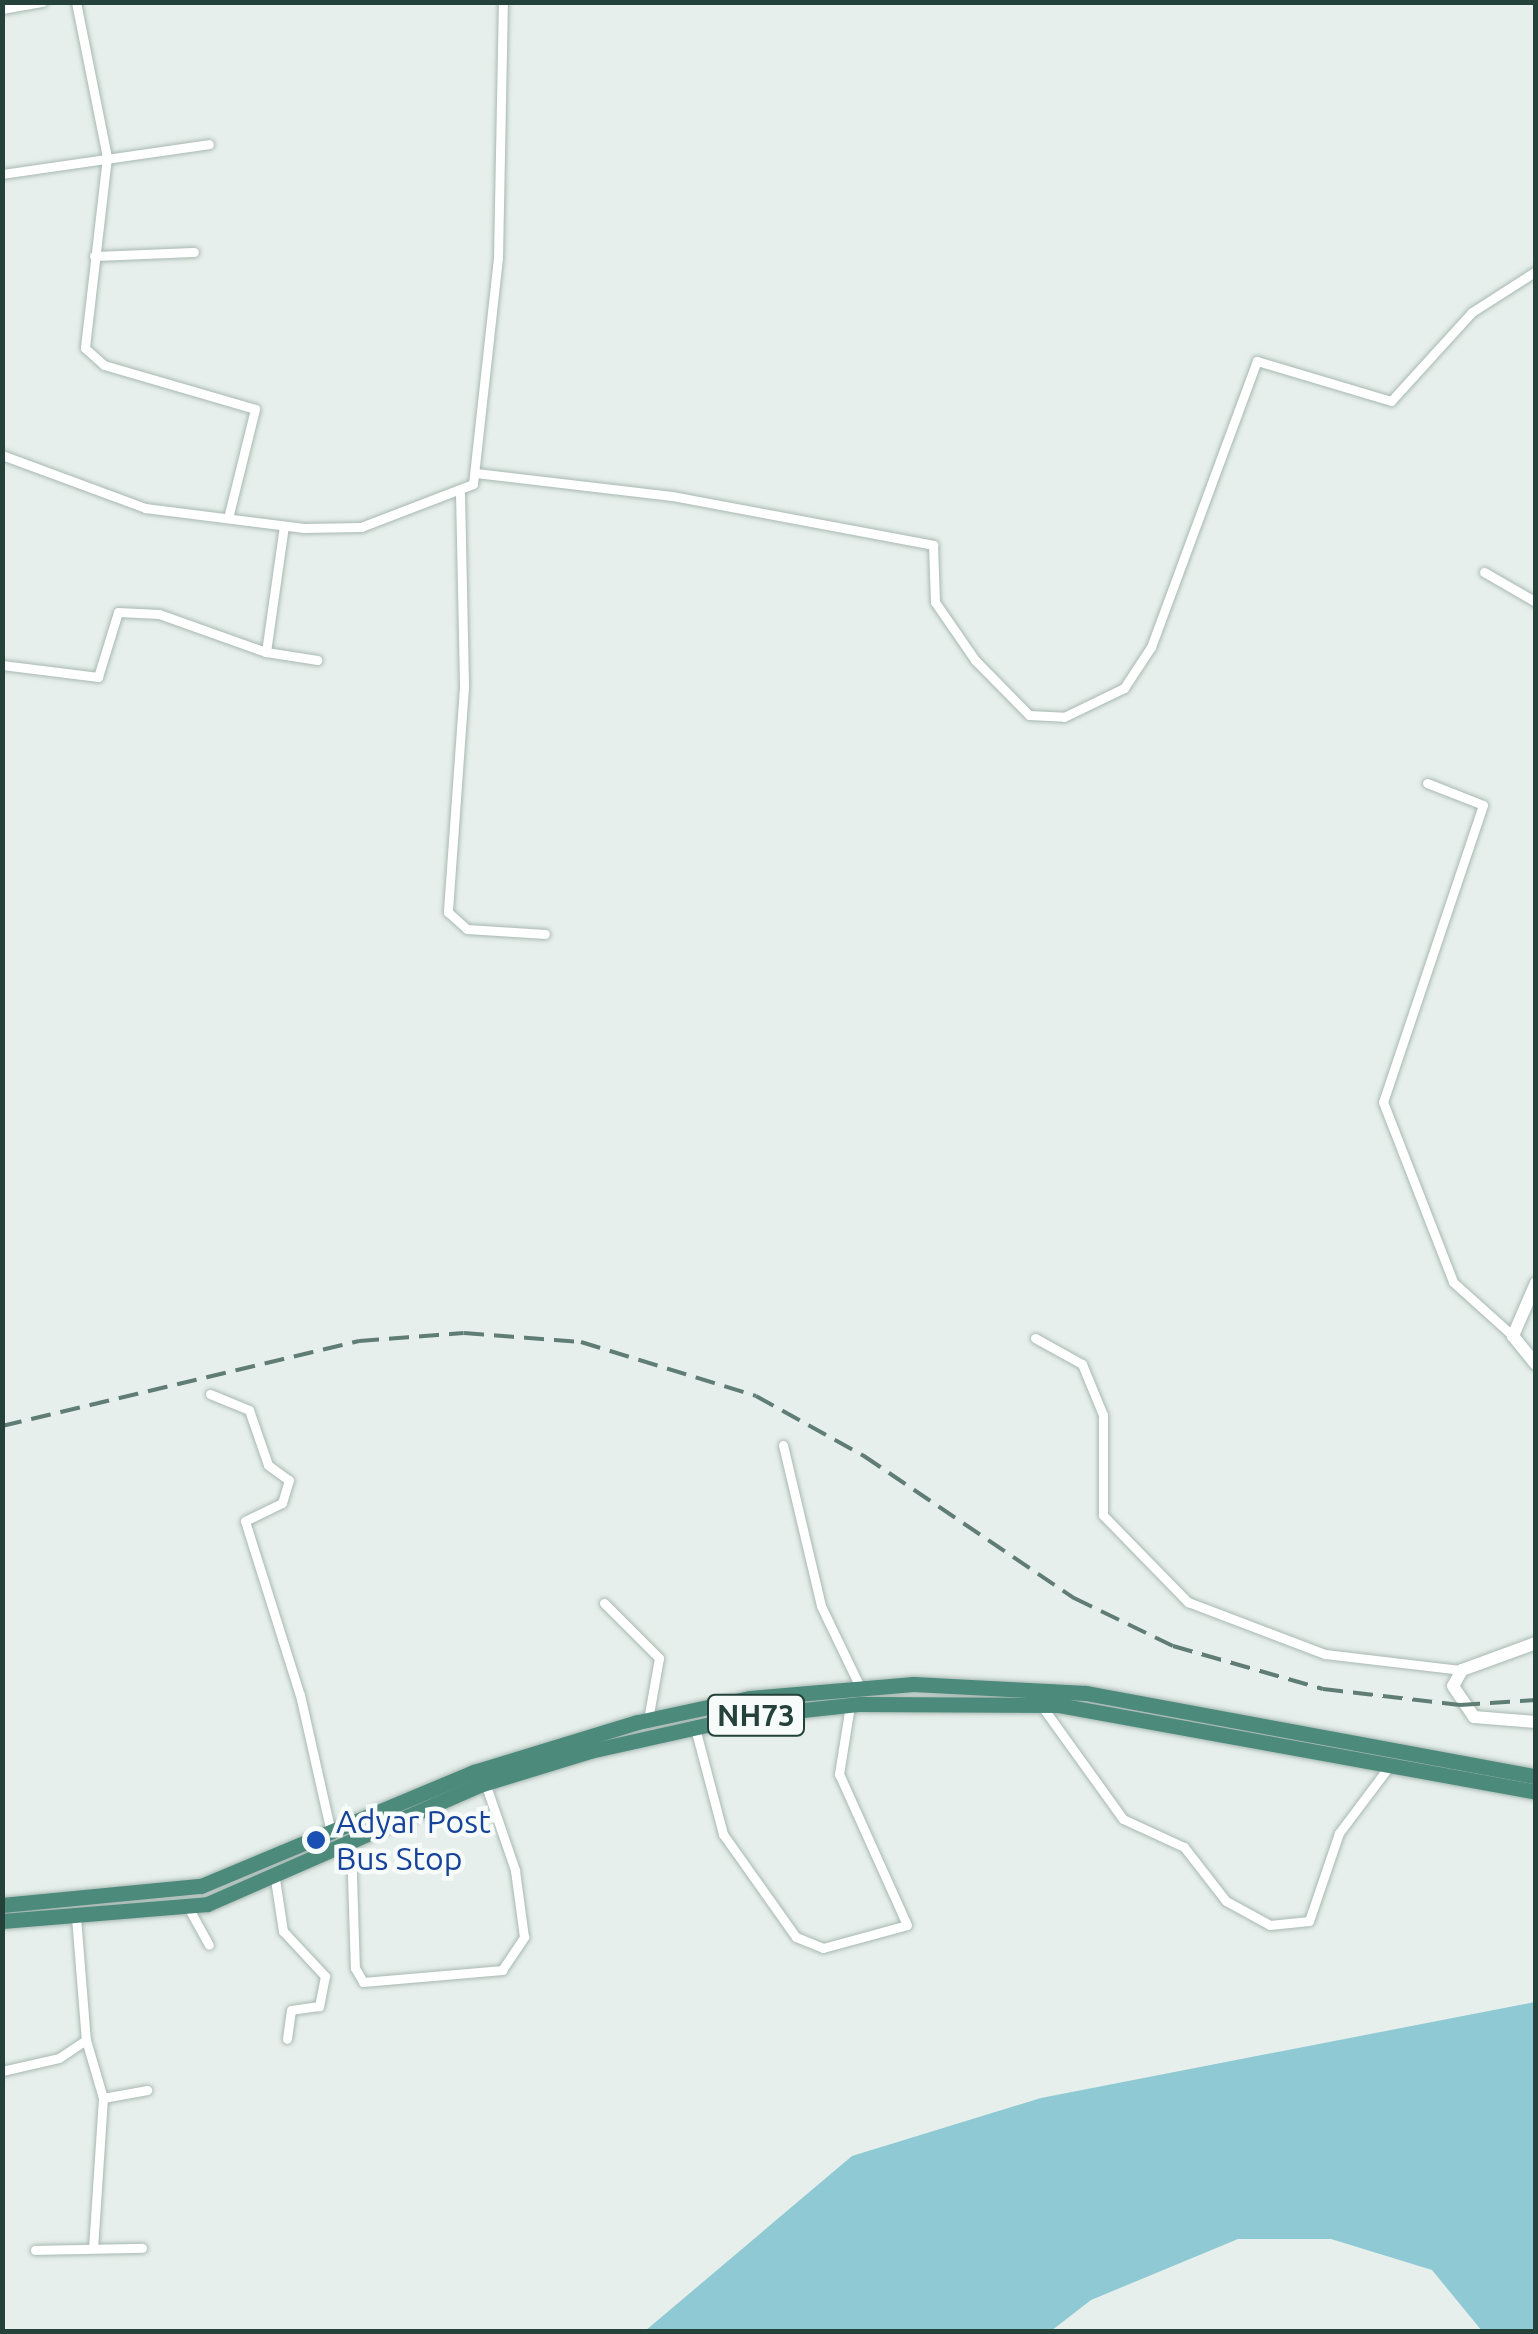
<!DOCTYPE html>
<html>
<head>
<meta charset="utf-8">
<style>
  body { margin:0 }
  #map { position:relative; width:1538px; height:2334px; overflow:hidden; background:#e6efeb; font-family:Ubuntu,sans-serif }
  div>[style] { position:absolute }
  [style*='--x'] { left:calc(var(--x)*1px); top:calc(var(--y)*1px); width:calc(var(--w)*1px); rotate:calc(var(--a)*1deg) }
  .water>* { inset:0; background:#8ec9d4 }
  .roads { filter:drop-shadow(0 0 2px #a8b8b2) drop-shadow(0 0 2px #a8b8b2) }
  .minor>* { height:9px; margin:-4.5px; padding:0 4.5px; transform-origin:4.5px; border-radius:4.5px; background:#fff }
  .secondary>* { height:12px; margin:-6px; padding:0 6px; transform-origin:6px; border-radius:6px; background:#fff }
  .trunk>* { height:15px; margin:-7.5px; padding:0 7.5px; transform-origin:7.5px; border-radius:7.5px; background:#4c8a7c }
  .rail>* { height:4px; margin-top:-2px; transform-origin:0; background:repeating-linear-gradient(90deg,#5f7d75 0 20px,transparent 0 30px) }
  .dots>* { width:28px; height:28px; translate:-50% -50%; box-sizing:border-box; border:5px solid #f7fbf9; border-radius:50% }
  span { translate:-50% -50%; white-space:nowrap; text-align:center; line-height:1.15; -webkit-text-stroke:9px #f7fbf9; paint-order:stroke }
  .shield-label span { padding:2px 8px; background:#f7fbf9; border:2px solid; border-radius:8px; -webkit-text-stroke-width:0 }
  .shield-label { font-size:30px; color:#24423a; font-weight:700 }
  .transit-label { font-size:32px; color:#164399 }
  .left { translate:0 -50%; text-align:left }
  .frame { position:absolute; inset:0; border:5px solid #24423a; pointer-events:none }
</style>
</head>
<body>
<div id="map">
  <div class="water">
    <div style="clip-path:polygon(1535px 2002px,1535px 2331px,1482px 2331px,1432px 2270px,1331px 2239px,1238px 2239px,1091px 2300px,1051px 2331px,645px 2331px,852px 2156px,1041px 2098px)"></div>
  </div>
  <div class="roads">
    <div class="minor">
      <div style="--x:76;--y:2;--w:158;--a:78.7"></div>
      <div style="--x:107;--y:157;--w:192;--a:96.6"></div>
      <div style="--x:85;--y:348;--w:25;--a:42"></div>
      <div style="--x:104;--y:365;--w:157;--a:16.2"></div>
      <div style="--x:255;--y:409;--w:112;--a:103.9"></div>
      <div style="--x:2;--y:9;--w:41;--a:-9.9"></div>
      <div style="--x:2;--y:174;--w:209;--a:-8.2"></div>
      <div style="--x:94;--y:256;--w:100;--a:-2.3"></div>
      <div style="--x:2;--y:455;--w:153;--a:20.3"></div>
      <div style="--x:145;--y:508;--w:160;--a:7.2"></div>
      <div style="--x:304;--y:528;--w:57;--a:-1"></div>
      <div style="--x:361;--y:527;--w:120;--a:-21"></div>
      <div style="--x:473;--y:484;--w:227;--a:-83.7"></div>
      <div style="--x:498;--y:258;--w:256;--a:-88.9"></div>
      <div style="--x:476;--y:473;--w:197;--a:6.7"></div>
      <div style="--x:672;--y:496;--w:266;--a:10.6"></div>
      <div style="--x:933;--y:545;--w:57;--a:88"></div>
      <div style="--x:935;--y:602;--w:70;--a:55.4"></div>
      <div style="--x:975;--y:660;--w:77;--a:45.5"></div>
      <div style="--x:1029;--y:715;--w:35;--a:3"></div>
      <div style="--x:1064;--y:717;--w:67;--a:-25.8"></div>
      <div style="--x:1124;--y:688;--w:49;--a:-56.6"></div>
      <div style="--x:1151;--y:647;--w:305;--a:-69.7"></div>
      <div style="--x:1257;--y:361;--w:140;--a:16.6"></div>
      <div style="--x:1391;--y:401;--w:120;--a:-47.7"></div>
      <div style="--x:1472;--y:312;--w:76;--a:-32.6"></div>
      <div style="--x:460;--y:493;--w:194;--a:88.8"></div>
      <div style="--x:464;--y:687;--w:226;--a:94.1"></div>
      <div style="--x:448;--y:912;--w:25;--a:42"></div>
      <div style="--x:467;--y:929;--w:78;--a:3.7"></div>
      <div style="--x:1484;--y:572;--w:60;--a:30"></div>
      <div style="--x:266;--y:652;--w:52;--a:8.9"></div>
      <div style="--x:2;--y:665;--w:97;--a:7.1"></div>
      <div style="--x:98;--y:677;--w:68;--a:-72.9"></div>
      <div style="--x:118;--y:612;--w:41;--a:2.8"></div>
      <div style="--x:159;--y:614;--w:114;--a:19.6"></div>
      <div style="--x:266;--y:652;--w:127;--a:-81.9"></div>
      <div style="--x:1427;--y:783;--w:60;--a:21.4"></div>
      <div style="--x:1483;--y:805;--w:313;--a:108.6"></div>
      <div style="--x:1383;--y:1102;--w:193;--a:68.7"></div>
      <div style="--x:1453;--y:1282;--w:81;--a:42"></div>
      <div style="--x:1035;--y:1338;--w:54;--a:29"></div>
      <div style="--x:1082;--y:1364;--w:55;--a:67.6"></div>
      <div style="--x:1103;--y:1415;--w:100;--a:90"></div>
      <div style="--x:1103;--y:1515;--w:122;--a:45.7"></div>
      <div style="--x:1188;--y:1602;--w:147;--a:20.8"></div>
      <div style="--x:1325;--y:1654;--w:138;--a:6.7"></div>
      <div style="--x:210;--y:1394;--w:42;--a:22.3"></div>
      <div style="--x:249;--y:1410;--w:58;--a:70.9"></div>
      <div style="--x:268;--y:1465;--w:26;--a:36"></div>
      <div style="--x:289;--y:1480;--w:24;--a:107"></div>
      <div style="--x:282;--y:1503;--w:41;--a:154.1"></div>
      <div style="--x:245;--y:1521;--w:182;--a:72.5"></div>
      <div style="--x:300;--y:1695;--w:141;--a:77.3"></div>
      <div style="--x:783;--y:1445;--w:165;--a:76.7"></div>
      <div style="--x:821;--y:1606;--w:92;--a:64.3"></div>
      <div style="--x:604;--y:1603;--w:78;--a:45"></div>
      <div style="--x:659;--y:1658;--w:63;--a:100.1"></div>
      <div style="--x:1041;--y:1705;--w:140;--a:54.3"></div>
      <div style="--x:1123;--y:1819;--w:67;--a:24.7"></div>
      <div style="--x:1184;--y:1847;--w:68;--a:52.1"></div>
      <div style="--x:1226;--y:1901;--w:50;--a:28.6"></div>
      <div style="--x:1270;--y:1925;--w:39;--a:-6"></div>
      <div style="--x:1309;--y:1921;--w:93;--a:-71.2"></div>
      <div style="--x:1339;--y:1833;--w:85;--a:-53.1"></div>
      <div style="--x:695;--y:1728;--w:110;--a:75.2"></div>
      <div style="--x:723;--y:1834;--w:126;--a:54.7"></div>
      <div style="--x:796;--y:1937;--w:29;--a:22"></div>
      <div style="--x:823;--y:1948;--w:87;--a:-15.3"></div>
      <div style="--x:907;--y:1925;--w:166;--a:-114.2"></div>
      <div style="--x:839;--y:1774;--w:70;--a:-80.9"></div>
      <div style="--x:351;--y:1844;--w:124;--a:88.2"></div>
      <div style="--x:355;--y:1968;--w:16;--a:60"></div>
      <div style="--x:363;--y:1982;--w:140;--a:-4.9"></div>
      <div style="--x:502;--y:1970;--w:40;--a:-56"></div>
      <div style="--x:524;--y:1937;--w:68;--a:-97.7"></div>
      <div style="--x:515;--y:1870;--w:92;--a:-109"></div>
      <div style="--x:275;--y:1879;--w:53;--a:81.3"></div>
      <div style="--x:283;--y:1931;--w:62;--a:47"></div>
      <div style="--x:325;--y:1976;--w:31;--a:101"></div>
      <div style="--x:319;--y:2006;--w:28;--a:172"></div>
      <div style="--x:291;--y:2010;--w:29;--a:98"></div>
      <div style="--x:188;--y:1907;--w:43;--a:61.1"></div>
      <div style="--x:76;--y:1917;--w:123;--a:85.4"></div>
      <div style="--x:86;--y:2040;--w:60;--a:73.7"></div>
      <div style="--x:103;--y:2098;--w:149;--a:93.8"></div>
      <div style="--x:2;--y:2071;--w:58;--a:-12.8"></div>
      <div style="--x:59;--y:2058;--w:32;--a:-34"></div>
      <div style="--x:103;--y:2098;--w:45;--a:-10.3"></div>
      <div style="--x:35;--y:2250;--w:107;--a:-1.1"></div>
    </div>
    <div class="secondary">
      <div style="--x:1536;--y:1283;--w:58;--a:113.5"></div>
      <div style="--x:1513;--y:1336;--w:36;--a:51"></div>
      <div style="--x:1536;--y:1643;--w:79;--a:160"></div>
      <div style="--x:1462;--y:1670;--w:18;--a:119"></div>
      <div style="--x:1453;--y:1686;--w:37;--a:56"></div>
      <div style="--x:1474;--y:1717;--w:62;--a:4.6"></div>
    </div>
    <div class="trunk">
      <div style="--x:2;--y:1905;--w:200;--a:-5.5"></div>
      <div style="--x:201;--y:1886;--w:296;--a:-22.7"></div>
      <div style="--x:474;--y:1772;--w:171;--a:-17"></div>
      <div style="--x:638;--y:1722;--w:115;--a:-12.1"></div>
      <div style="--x:750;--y:1698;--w:164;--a:-4.9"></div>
      <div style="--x:913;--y:1684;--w:173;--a:3"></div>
      <div style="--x:1086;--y:1693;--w:458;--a:10.5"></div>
      <div style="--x:2;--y:1921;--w:206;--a:-4.7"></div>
      <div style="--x:207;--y:1904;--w:297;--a:-23.6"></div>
      <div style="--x:479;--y:1785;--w:116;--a:-17"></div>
      <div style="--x:590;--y:1751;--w:161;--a:-12.6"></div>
      <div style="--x:747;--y:1716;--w:114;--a:-6.1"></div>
      <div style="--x:860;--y:1704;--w:198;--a:0.3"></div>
      <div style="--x:1058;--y:1705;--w:486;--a:10.3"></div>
    </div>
  </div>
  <div class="rail">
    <div style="--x:2;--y:1426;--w:367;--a:-13.4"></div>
    <div style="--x:359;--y:1341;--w:105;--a:-4.4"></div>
    <div style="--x:464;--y:1333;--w:117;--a:4.4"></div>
    <div style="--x:581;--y:1342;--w:183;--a:17.1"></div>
    <div style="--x:756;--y:1396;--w:124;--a:29.1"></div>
    <div style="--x:864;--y:1456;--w:254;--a:34.1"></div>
    <div style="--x:1074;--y:1598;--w:110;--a:25.9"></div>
    <div style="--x:1173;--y:1646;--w:156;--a:16"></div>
    <div style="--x:1323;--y:1689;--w:138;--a:6.7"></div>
    <div style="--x:1460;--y:1705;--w:76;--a:-3.8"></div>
  </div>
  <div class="dots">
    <div style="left:316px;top:1840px;background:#1a4fb4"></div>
  </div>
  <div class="shield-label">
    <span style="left:756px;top:1715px">NH73</span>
  </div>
  <div class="transit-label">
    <span class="left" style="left:336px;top:1840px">Adyar Post<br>Bus Stop</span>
  </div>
  <div class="frame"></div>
</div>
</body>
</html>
